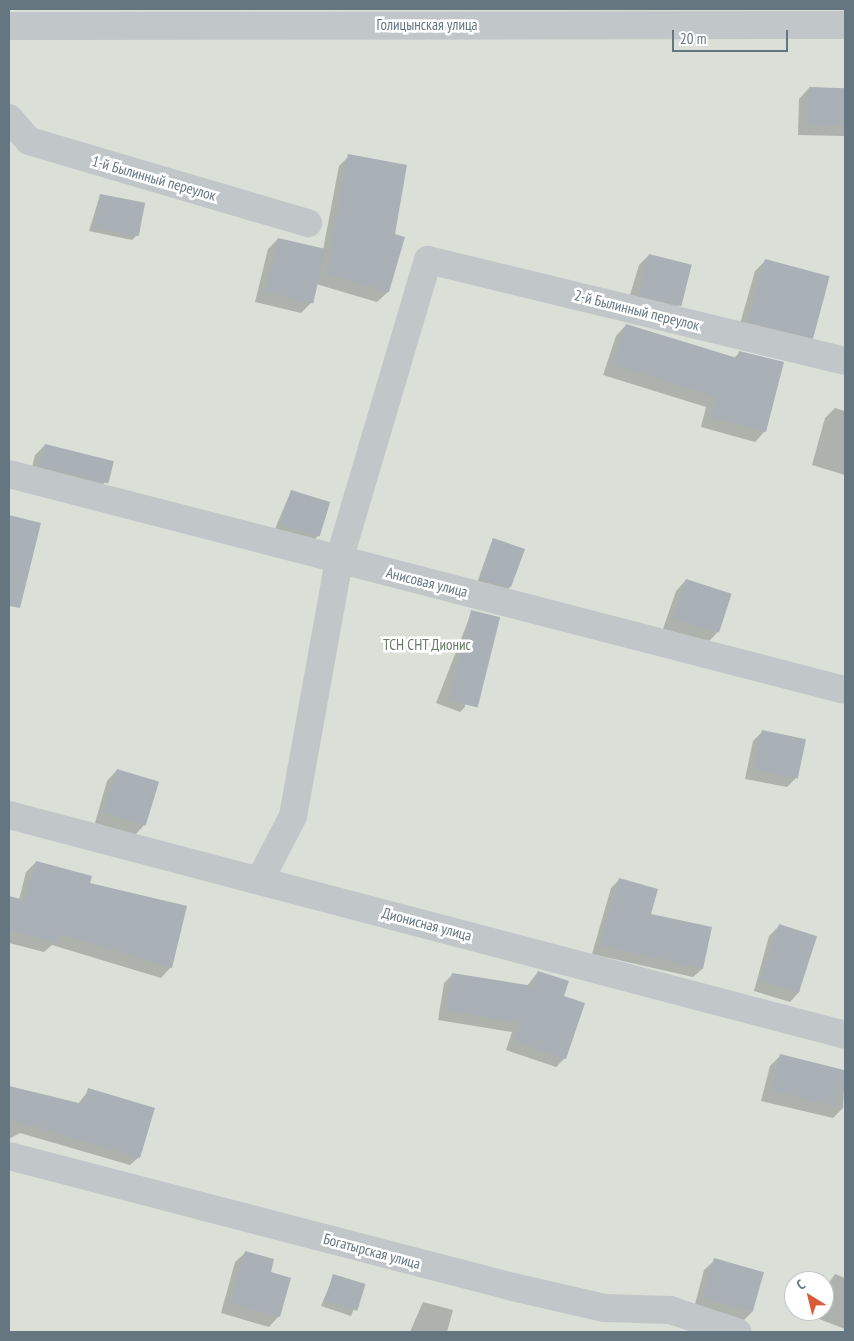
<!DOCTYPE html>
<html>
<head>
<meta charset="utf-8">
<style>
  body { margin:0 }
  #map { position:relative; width:854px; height:1341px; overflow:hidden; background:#fafaf8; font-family:"PT Sans Narrow",sans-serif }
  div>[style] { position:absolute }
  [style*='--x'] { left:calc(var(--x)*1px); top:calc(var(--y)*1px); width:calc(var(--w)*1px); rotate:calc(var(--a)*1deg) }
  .green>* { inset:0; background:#dadfd7 }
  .shadow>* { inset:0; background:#0003; transform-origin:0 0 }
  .building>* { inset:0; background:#a9b1b7; transform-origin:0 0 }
  .street>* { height:28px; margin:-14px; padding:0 14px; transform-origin:14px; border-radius:14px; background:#c1c6c9 }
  span { translate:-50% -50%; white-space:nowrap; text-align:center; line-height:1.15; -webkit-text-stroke:5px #fff; paint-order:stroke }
  .street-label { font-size:15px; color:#667681 }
  .park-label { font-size:15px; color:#697a65 }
  .frame { position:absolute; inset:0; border:10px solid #667681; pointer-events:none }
  .north { position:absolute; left:784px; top:1271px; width:50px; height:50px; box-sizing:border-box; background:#fff; border:1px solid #c2c8cd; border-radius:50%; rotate:324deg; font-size:14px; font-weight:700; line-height:20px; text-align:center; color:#667681 }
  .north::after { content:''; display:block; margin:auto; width:18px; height:22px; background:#da5b38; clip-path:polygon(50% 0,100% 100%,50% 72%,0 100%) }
  .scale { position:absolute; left:672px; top:30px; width:116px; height:22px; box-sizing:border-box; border:2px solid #667681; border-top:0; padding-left:6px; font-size:15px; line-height:18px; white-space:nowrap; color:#667681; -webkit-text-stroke:4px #fff; paint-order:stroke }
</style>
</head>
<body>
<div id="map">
  <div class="green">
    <div style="clip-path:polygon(evenodd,9px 9px,845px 9px,845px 1332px,9px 1332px,9px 9px,794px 1281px,824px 1281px,824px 1311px,794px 1311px,794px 1281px)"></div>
  </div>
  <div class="shadow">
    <div style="clip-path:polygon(809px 88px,845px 89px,845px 136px,798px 135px,799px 99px)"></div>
    <div style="clip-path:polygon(349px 156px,393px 235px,403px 238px,388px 292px,377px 302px,316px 284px,312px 302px,301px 313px,255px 302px,268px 249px,278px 239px,323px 250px,339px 166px)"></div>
    <div style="clip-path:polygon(100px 195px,137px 235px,132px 240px,89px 231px)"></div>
    <div style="clip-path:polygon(649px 255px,679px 304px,669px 315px,627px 305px,639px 265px)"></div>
    <div style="clip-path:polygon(765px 261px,812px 337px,802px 347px,738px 331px,755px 271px)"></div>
    <div style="clip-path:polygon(626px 325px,734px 358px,739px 353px,765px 431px,755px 442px,701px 427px,706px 407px,603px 375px,616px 336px)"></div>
    <div style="clip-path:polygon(835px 408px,845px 411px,845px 475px,812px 465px,825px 418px)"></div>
    <div style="clip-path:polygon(45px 445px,105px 482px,95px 493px,30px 476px,35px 455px)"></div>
    <div style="clip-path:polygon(291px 491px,318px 536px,313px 541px,275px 529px)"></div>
    <div style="clip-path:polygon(9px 516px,40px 524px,17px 583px,9px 581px)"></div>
    <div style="left:493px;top:539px;width:32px;height:46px;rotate:20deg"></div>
    <div style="clip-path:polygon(686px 580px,717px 633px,707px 643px,663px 629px,676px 591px)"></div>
    <div style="clip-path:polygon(472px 611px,465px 707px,460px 712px,436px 703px)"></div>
    <div style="clip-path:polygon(763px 731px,797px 777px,787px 787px,745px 779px,753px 741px)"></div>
    <div style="clip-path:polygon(117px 770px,145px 824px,135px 835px,95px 823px,107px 781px)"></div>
    <div style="clip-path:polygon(36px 862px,88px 884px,171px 967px,161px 978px,52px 945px,44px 952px,9px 943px,9px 898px,19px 900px,26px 872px)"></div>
    <div style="clip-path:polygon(619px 880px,649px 915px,711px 928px,702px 969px,693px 977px,592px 954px,611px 888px)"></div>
    <div style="clip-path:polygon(779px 926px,800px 991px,790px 1002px,754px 991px,769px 936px)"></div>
    <div style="clip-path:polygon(538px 972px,563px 996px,565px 1058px,556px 1067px,506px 1050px,512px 1032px,438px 1020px,444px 983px,453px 974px,527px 986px)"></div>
    <div style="clip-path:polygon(780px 1056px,845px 1071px,843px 1108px,833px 1118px,761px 1101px,770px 1066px)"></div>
    <div style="clip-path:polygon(9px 1088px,78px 1104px,89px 1090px,139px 1157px,130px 1165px,20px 1133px,9px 1139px)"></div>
    <div style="clip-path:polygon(246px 1252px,269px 1273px,279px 1316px,269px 1327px,221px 1313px,235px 1262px)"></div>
    <div style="clip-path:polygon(715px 1260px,752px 1312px,742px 1322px,694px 1308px,704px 1270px)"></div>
    <div style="clip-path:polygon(835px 1274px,845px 1278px,845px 1329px,814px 1317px,816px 1311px,824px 1311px,824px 1290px)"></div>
    <div style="clip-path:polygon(334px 1275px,364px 1284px,351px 1316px,321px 1306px)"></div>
    <div style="clip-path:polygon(423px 1302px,453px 1310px,447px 1332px,410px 1332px)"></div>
  </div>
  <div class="building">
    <div style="left:809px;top:87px;width:36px;height:38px;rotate:2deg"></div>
    <div style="clip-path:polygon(348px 154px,407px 165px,395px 234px,405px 237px,389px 292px,326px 274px)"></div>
    <div style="left:100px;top:194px;width:46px;height:34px;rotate:11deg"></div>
    <div style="left:278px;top:238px;width:49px;height:56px;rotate:13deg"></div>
    <div style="left:649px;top:254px;width:44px;height:43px;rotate:14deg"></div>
    <div style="left:765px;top:259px;width:67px;height:65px;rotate:15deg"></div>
    <div style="clip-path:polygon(626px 324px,737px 358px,739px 351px,784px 362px,766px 432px,711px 417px,716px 397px,613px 365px)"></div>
    <div style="left:45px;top:444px;width:71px;height:23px;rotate:14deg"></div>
    <div style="left:291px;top:490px;width:41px;height:36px;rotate:17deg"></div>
    <div style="clip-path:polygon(9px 515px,41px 523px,20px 608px,9px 606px)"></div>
    <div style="clip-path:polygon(493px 538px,525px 549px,511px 587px,482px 580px,480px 575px)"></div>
    <div style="left:686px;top:579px;width:48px;height:41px;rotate:18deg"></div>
    <div style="left:471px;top:610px;width:30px;height:93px;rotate:14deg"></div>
    <div style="left:762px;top:730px;width:45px;height:40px;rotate:12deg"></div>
    <div style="left:117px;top:769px;width:44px;height:46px;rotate:17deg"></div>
    <div style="clip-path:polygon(36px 861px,92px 876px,90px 883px,187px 906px,172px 968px,61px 934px,56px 943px,9px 930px,9px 896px,25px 900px)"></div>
    <div style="clip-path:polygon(619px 878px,658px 889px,651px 914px,712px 927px,703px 969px,600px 945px)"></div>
    <div style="left:779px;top:924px;width:40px;height:59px;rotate:18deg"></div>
    <div style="clip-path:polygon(538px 971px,569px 981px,564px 996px,585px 1003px,566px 1059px,514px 1041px,520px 1023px,446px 1011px,452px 973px,533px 986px)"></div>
    <div style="left:780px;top:1054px;width:67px;height:38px;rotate:14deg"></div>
    <div style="clip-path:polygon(9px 1086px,83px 1104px,88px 1088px,155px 1108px,140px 1158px,9px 1119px)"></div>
    <div style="clip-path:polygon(245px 1251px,274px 1259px,271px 1272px,291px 1278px,280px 1317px,231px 1303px)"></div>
    <div style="left:714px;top:1258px;width:52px;height:41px;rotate:16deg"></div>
    <div style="left:333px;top:1274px;width:34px;height:28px;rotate:17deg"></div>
  </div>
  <div class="street">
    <div style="--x:9;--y:26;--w:836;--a:-0.07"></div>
    <div style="--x:9;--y:118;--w:30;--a:49"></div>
    <div style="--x:29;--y:141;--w:291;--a:16.4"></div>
    <div style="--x:9;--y:474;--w:863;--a:14.49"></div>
    <div style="--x:9;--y:815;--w:864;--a:14.74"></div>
    <div style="--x:260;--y:880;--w:72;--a:-62.7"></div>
    <div style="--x:293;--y:816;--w:260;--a:-79.8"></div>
    <div style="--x:339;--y:560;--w:313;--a:-73.5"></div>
    <div style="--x:428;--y:260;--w:429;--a:13.6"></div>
    <div style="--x:9;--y:1156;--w:521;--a:14.57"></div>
    <div style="--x:513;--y:1287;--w:94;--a:12.9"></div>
    <div style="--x:605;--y:1308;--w:65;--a:1.8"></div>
    <div style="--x:670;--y:1310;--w:71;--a:18.2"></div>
  </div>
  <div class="street-label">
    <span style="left:427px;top:25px">Голицынская улица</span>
    <span style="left:154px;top:178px;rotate:16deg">1-й Былинный переулок</span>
    <span style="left:637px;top:310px;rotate:14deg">2-й Былинный переулок</span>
    <span style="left:427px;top:582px;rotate:14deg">Анисовая улица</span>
    <span style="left:427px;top:924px;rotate:15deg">Дионисная улица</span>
    <span style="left:372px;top:1251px;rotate:15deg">Богатырская улица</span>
  </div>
  <div class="park-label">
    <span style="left:427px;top:645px">ТСН СНТ Дионис</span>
  </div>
  <div class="frame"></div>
  <div class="north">С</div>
  <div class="scale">20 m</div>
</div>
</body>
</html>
